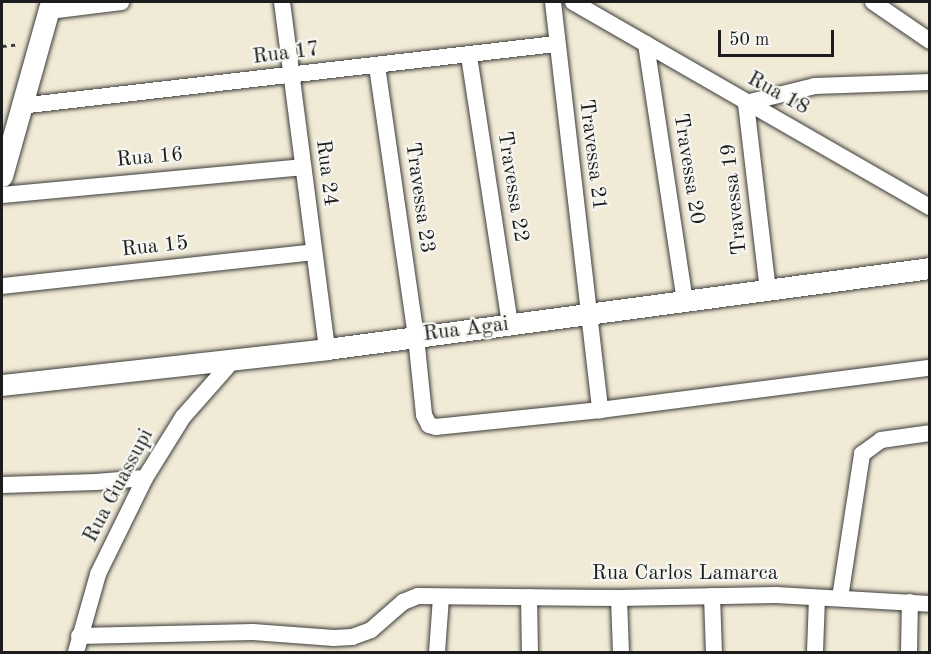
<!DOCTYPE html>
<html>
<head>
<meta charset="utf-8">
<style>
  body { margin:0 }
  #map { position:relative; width:931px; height:654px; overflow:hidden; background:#f0ead6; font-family:"Old Standard TT",serif }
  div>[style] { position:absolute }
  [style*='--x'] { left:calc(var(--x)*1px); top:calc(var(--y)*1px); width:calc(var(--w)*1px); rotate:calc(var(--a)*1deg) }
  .path>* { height:3px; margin-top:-1.5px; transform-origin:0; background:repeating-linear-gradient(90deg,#3c3b38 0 4.5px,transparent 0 9px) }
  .roads { filter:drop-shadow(0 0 2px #3c3b38) drop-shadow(0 0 2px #3c3b38) }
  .minor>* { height:16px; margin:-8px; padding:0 8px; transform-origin:8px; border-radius:8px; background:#fff }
  .tertiary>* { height:21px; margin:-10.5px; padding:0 10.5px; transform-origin:10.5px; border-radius:10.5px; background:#fff }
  span { translate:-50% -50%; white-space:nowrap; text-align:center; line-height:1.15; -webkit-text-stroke:4.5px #f6f6f2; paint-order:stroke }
  .street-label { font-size:21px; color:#1c1c1c }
  .frame { position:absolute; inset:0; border:3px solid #1c1c1c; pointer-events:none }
  .scale { position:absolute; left:718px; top:30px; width:116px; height:27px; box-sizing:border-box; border:3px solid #1c1c1c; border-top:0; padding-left:8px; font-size:18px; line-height:21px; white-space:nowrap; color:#1c1c1c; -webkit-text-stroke:4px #f6f6f2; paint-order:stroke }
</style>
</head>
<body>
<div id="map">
  <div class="path">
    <div style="--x:2;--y:46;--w:18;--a:-6"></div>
  </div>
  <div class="roads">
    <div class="minor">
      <div style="--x:282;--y:2;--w:350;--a:82.6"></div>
      <div style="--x:553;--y:2;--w:411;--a:83.4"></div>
      <div style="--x:573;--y:2;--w:412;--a:29.9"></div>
      <div style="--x:873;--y:2;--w:69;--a:34.4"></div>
      <div style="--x:49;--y:11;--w:73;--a:-7.1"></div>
      <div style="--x:646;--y:44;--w:261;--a:81.4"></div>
      <div style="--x:469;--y:56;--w:272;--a:81.3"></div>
      <div style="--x:377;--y:66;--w:274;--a:81.8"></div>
      <div style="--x:416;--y:337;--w:78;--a:84.1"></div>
      <div style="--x:424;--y:415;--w:11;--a:63"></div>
      <div style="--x:429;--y:425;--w:7;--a:16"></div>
      <div style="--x:436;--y:427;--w:165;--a:-5.9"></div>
      <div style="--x:600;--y:410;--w:333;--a:-7.3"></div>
      <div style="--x:20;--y:106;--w:540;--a:-6.6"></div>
      <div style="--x:2;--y:195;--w:301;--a:-5.3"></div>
      <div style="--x:2;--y:286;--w:313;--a:-6.2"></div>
      <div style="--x:768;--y:291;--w:189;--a:-96.7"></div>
      <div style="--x:746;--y:103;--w:71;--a:-13.8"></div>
      <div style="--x:815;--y:86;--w:115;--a:-2"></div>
      <div style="--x:2;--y:485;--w:94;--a:-1.8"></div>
      <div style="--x:96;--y:482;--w:49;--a:-4.7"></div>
      <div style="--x:712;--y:596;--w:56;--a:88"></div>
      <div style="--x:529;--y:597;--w:55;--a:89"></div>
      <div style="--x:619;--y:598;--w:54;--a:87.9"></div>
      <div style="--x:840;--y:598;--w:146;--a:-81.3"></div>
      <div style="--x:862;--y:454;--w:24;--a:-36"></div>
      <div style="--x:881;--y:440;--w:49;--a:-8.1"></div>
      <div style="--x:79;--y:636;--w:174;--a:-1.3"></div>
      <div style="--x:253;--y:632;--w:81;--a:4.2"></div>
      <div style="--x:334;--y:638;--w:18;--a:-3"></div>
      <div style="--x:352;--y:637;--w:20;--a:-20"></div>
      <div style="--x:371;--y:630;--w:43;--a:-41.2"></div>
      <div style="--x:403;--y:602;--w:16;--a:-22"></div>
      <div style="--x:418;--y:596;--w:201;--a:0.6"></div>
      <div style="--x:619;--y:598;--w:157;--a:-1.1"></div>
      <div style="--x:776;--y:595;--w:154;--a:3.3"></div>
      <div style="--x:76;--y:652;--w:81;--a:-74.2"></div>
      <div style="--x:98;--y:574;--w:107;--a:-63.9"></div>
      <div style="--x:145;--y:478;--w:72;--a:-58.1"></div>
      <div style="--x:183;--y:417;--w:79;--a:-48.6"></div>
      <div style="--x:437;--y:652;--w:55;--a:-85.8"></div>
      <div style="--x:815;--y:652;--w:54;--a:-87.9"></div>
      <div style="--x:909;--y:652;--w:50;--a:-88.9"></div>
    </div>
    <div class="tertiary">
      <div style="--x:2;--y:176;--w:181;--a:-74.3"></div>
      <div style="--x:2;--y:385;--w:327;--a:-6.3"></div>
      <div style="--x:327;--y:349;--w:608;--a:-7.65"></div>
    </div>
  </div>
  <div class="street-label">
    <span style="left:286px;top:54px;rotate:-7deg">Rua 17</span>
    <span style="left:778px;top:94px;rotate:29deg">Rua 18</span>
    <span style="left:592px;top:155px;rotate:83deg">Travessa 21</span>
    <span style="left:150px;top:158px;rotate:-5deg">Rua 16</span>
    <span style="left:688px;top:169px;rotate:81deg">Travessa 20</span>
    <span style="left:326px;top:173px;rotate:83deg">Rua 24</span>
    <span style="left:512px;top:187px;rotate:81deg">Travessa 22</span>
    <span style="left:419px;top:198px;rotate:82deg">Travessa 23</span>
    <span style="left:735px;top:199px;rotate:-96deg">Travessa 19</span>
    <span style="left:155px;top:247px;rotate:-6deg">Rua 15</span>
    <span style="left:466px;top:330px;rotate:-7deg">Rua Agai</span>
    <span style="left:119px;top:486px;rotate:-62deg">Rua Guassupi</span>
    <span style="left:685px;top:574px">Rua Carlos Lamarca</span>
  </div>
  <div class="frame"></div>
  <div class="scale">50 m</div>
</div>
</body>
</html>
